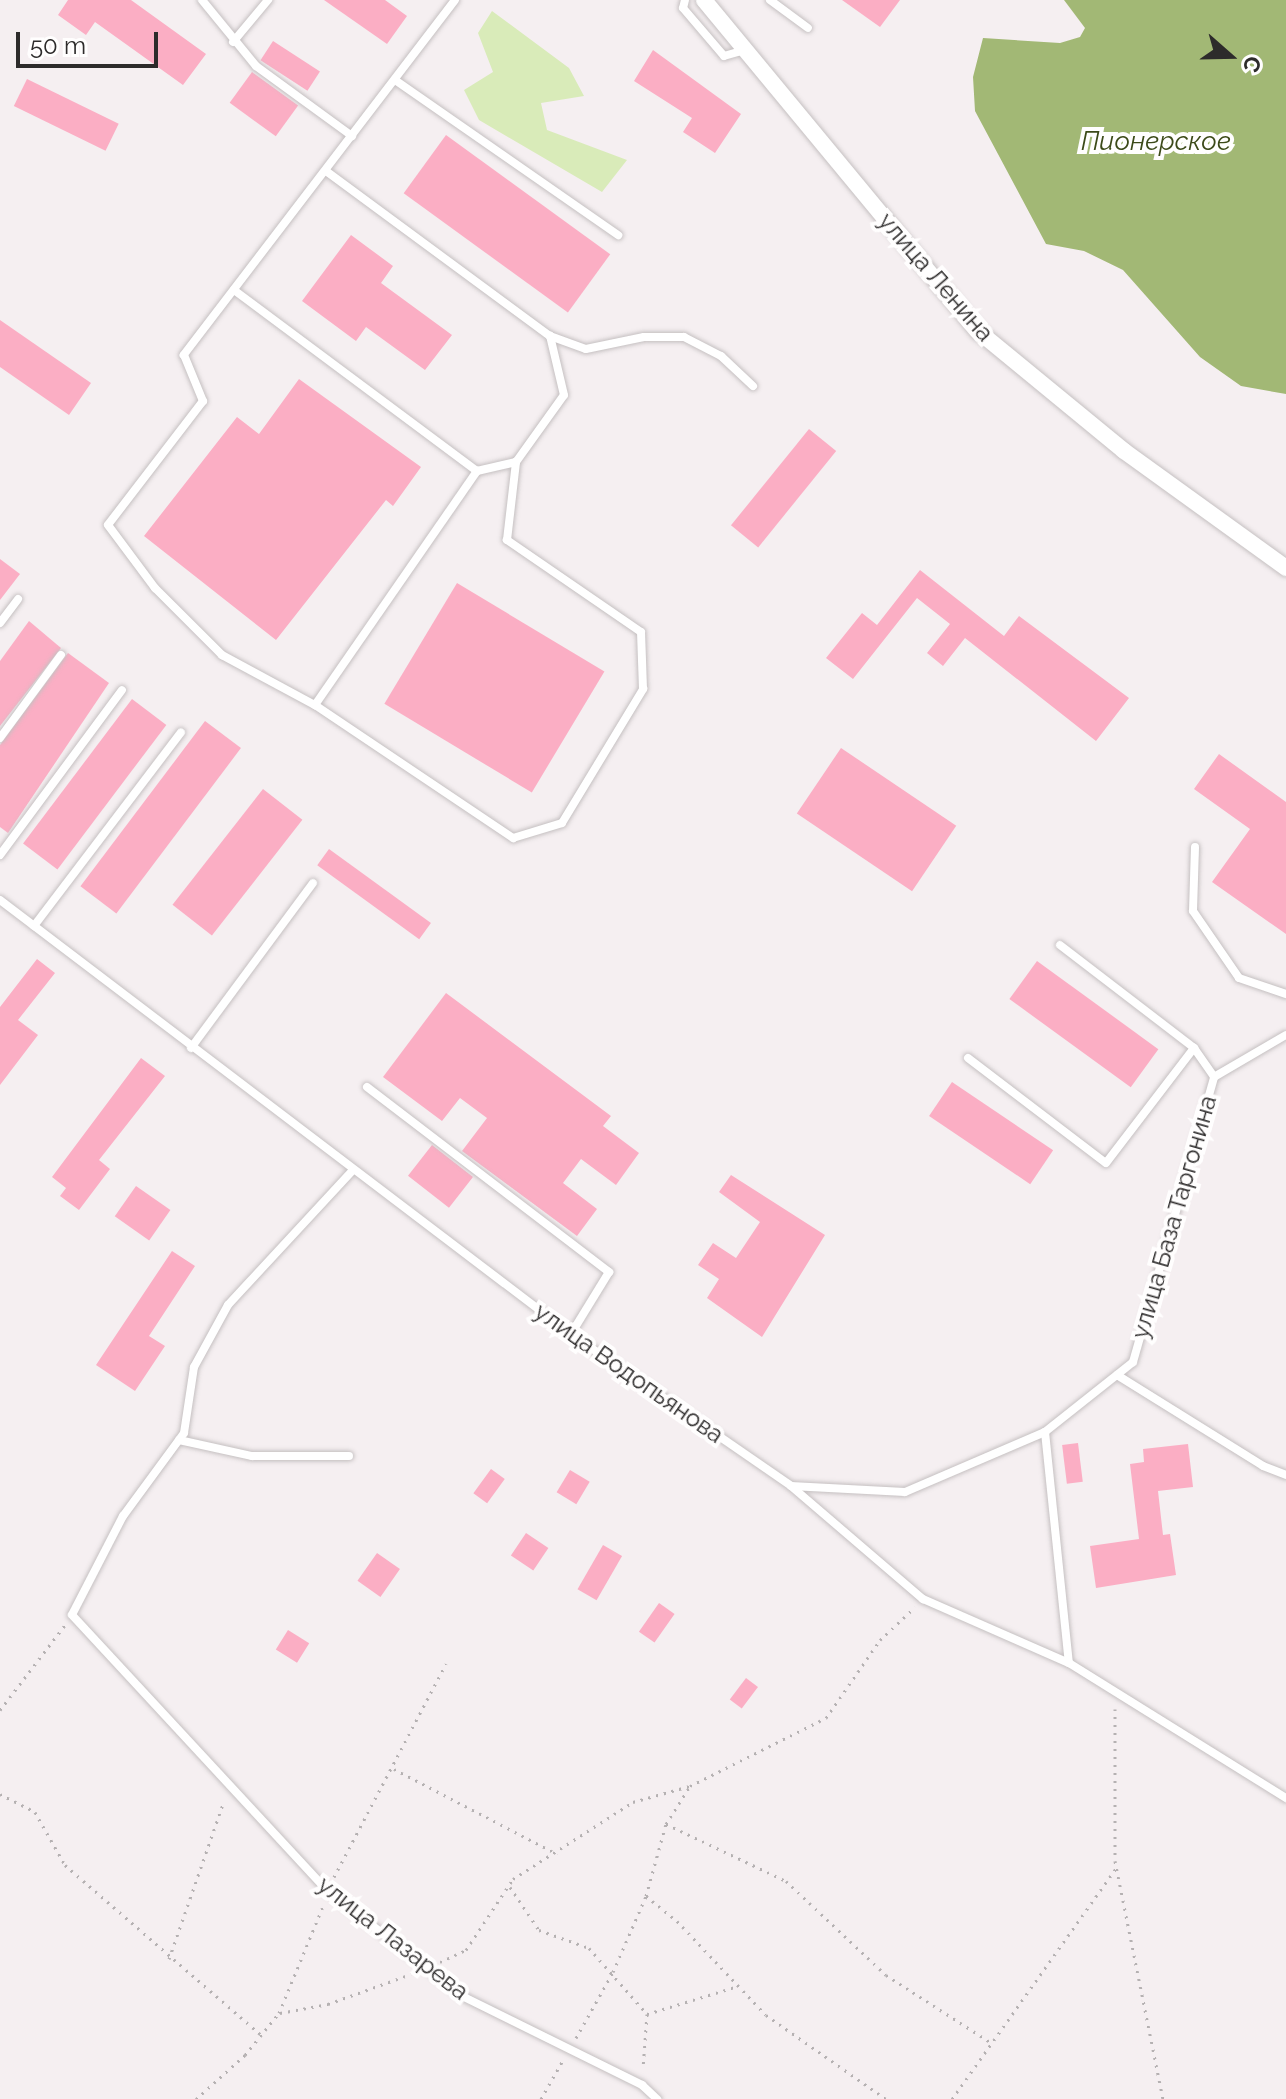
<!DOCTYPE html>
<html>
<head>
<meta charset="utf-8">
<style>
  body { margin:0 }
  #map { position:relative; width:1286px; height:2099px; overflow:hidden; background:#f5eff1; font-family:Raleway,sans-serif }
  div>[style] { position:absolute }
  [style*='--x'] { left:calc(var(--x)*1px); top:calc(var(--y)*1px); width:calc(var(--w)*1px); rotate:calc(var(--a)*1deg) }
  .green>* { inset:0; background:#d9ebb9 }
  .water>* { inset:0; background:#a2b875 }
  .building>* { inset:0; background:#fbaec4; transform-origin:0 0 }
  .path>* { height:3px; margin-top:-1.5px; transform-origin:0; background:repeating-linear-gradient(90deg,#b5b1b2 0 2px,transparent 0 8px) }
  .roads { filter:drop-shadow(0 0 2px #c5c0c1) drop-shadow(0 0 2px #c5c0c1) }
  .service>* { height:8px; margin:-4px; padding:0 4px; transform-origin:4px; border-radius:4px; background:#fff }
  .minor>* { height:16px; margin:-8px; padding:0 8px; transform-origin:8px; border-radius:8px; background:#fff }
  span { translate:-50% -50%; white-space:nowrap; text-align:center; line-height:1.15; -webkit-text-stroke:8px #fffefe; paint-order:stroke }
  .street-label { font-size:24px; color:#2d2b2b }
  .water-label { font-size:26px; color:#3c4a19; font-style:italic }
  .north { position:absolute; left:1190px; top:16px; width:80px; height:80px; -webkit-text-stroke:6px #fffefe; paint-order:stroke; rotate:110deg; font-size:22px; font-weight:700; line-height:32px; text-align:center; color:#2d2b2b }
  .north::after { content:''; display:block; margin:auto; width:28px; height:36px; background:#2d2b2b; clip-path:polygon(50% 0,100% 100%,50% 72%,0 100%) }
  .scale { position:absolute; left:16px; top:32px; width:142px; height:36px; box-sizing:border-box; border:4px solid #2d2b2b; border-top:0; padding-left:10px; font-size:24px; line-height:28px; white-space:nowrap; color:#2d2b2b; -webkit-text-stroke:6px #fffefe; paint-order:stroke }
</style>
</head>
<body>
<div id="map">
  <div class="green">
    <div style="clip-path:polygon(492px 11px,569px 68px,584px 96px,541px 103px,547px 130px,627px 160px,602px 192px,479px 120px,464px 90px,493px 72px,478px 33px)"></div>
  </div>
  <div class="water">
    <div style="clip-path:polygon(1064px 0,1286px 0,1286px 394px,1241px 386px,1200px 357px,1123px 270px,1084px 251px,1046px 244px,975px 111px,973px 77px,983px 38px,1060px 43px,1080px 37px,1085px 28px)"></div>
  </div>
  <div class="building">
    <div style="clip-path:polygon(68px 0,131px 0,206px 54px,183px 85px,95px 22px,86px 35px,58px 15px)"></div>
    <div style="clip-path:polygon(324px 0,385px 0,407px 16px,387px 44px)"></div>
    <div style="clip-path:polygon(842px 0,900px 0,880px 27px)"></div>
    <div style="left:273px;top:41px;width:56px;height:23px;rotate:33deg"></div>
    <div style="clip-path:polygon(653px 50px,741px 114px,715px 153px,683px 132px,692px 118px,634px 81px)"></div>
    <div style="left:252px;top:72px;width:57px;height:38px;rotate:36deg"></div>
    <div style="left:27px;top:79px;width:102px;height:30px;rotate:26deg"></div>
    <div style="left:446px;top:135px;width:203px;height:72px;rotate:36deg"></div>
    <div style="clip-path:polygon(351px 235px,393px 266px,381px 283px,452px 335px,425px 370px,366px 327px,356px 341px,302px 301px)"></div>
    <div style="clip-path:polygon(0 320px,91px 383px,69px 415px,0 367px)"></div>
    <div style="clip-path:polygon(299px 379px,421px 467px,393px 506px,386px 500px,276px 640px,144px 536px,237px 417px,259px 434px)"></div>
    <div style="left:809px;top:429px;width:35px;height:124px;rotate:39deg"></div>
    <div style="clip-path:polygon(0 559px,20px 574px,0 600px)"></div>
    <div style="clip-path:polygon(920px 570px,1004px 636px,1019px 616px,1129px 698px,1096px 741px,965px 638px,943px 666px,927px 653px,950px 624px,917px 598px,853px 679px,826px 658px,862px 613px,877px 625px)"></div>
    <div style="left:457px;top:583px;width:172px;height:141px;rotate:31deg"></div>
    <div style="clip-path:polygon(29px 621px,61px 648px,0 726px,0 661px)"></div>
    <div style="clip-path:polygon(68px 653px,109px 683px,8px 833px,0 827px,0 745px)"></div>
    <div style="left:132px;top:699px;width:43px;height:181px;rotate:37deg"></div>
    <div style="left:205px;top:721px;width:45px;height:207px;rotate:37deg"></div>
    <div style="left:841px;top:748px;width:139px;height:79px;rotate:34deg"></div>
    <div style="clip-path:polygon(1219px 754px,1286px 802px,1286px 934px,1212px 882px,1250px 829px,1194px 789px)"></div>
    <div style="left:263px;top:789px;width:50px;height:147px;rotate:38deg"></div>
    <div style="left:329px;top:849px;width:126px;height:20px;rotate:36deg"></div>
    <div style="clip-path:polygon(37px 959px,55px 973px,18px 1020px,38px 1035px,0 1085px,0 1007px)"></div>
    <div style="left:1037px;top:961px;width:150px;height:47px;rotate:36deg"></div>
    <div style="clip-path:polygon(446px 993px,611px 1116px,603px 1126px,639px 1153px,616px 1185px,581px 1159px,563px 1183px,597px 1209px,577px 1236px,462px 1151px,487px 1118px,460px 1098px,442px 1121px,383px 1077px)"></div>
    <div style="clip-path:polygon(141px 1058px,165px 1076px,99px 1160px,110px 1169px,79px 1210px,60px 1196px,66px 1188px,52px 1177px)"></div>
    <div style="left:952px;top:1082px;width:122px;height:41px;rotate:34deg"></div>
    <div style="left:432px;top:1145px;width:52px;height:39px;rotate:38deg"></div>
    <div style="clip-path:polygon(731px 1175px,825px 1235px,762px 1337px,707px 1298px,719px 1279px,698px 1265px,713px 1243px,736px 1258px,760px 1222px,719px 1192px)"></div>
    <div style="left:136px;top:1186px;width:42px;height:37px;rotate:35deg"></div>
    <div style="clip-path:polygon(172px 1251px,195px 1266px,149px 1336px,165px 1346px,135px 1391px,96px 1365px)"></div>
    <div style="left:1078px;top:1443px;width:39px;height:16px;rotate:83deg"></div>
    <div style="clip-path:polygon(1188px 1444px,1193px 1487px,1158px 1491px,1163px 1535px,1170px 1534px,1176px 1575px,1096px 1588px,1090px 1546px,1139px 1539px,1130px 1464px,1144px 1462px,1143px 1449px)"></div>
    <div style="left:491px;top:1469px;width:17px;height:30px;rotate:36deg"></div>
    <div style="left:570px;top:1470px;width:23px;height:26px;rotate:31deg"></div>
    <div style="left:526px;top:1533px;width:27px;height:27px;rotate:34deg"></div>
    <div style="left:603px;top:1545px;width:22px;height:51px;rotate:30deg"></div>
    <div style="left:377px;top:1553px;width:28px;height:34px;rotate:35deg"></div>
    <div style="left:659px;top:1603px;width:19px;height:35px;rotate:35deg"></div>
    <div style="left:288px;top:1630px;width:25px;height:23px;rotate:32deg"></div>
    <div style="left:746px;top:1678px;width:15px;height:27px;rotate:37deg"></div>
  </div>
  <div class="path">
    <div style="--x:1115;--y:1709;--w:152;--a:90"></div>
    <div style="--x:1115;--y:1861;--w:243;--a:78.6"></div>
    <div style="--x:0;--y:1710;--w:107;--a:-52.6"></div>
    <div style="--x:394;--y:1769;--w:184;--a:27.5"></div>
    <div style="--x:0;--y:1794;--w:39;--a:27"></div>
    <div style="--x:35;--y:1812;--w:61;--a:60.5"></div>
    <div style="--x:65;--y:1865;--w:259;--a:40.9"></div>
    <div style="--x:666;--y:1824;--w:133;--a:25.4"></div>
    <div style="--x:786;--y:1881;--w:137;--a:43.2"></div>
    <div style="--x:886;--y:1975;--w:127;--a:32.8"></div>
    <div style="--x:334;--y:1877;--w:241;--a:-62.3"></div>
    <div style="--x:510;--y:1887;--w:52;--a:56"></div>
    <div style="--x:539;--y:1930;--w:53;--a:19.8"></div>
    <div style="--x:589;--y:1948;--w:88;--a:48.7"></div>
    <div style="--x:647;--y:2014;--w:55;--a:94.2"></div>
    <div style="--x:646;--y:1896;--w:40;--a:39"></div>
    <div style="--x:677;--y:1921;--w:129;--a:46.6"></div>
    <div style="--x:766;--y:2015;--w:146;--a:35"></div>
    <div style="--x:169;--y:1959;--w:167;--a:-70.8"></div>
    <div style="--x:440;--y:1962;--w:29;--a:-25"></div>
    <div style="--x:466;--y:1950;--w:85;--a:-56.5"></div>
    <div style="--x:513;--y:1879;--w:143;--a:-32.7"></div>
    <div style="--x:633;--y:1802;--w:59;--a:-15.7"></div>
    <div style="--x:280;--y:2013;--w:49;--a:-10.6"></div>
    <div style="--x:328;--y:2004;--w:88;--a:-19.9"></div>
    <div style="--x:647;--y:2014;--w:95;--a:-17.1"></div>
    <div style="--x:576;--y:2038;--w:76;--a:-60.7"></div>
    <div style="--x:613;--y:1972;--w:83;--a:-66.5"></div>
    <div style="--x:646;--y:1896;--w:75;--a:-74.5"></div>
    <div style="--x:666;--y:1824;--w:45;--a:-57.7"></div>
    <div style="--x:690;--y:1786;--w:152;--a:-26.6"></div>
    <div style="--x:826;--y:1718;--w:95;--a:-55.3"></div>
    <div style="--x:880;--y:1640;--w:48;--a:-43.3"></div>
    <div style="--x:196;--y:2099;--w:66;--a:-41.9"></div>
    <div style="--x:245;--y:2055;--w:54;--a:-51"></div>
    <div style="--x:279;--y:2013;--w:116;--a:-67.6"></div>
    <div style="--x:541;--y:2099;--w:43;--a:-60.4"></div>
    <div style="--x:952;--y:2099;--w:283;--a:-54.6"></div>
  </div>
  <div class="roads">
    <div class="service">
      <div style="--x:202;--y:0;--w:85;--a:50.7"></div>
      <div style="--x:256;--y:66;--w:119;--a:36.1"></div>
      <div style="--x:455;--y:0;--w:447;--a:127.4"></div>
      <div style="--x:184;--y:355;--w:50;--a:67.6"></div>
      <div style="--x:203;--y:401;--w:156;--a:127.5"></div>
      <div style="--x:108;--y:525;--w:79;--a:53.3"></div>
      <div style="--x:155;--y:588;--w:95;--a:45"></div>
      <div style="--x:222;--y:655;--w:106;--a:28.3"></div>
      <div style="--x:315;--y:705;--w:239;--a:33.9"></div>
      <div style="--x:513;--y:838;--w:51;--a:-17"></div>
      <div style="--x:562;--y:823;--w:157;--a:-58.8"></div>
      <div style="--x:643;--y:689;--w:57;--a:-92"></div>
      <div style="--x:641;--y:632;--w:163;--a:-145.5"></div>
      <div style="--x:507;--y:540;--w:79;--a:-83.4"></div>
      <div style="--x:685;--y:0;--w:8;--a:104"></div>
      <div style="--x:683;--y:8;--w:63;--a:49.5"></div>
      <div style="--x:724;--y:56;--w:22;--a:-16"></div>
      <div style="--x:770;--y:0;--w:47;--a:36.4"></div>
      <div style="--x:233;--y:42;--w:55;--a:-50.2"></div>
      <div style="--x:395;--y:80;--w:272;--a:34.8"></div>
      <div style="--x:326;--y:171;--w:278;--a:36.4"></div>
      <div style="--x:550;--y:336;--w:38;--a:20"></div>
      <div style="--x:586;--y:349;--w:59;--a:-11.7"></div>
      <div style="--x:644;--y:337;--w:40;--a:0"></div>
      <div style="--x:684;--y:337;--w:42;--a:27.2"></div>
      <div style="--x:721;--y:356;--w:44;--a:43.2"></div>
      <div style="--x:234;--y:290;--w:303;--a:36.7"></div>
      <div style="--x:0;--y:623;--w:30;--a:-53"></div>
      <div style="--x:315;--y:705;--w:285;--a:-55.3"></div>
      <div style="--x:477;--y:471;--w:40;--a:-13"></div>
      <div style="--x:516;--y:462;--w:82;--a:-54.4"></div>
      <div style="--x:564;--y:395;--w:61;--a:-103.3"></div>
      <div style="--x:0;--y:738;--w:103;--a:-53.7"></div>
      <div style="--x:1195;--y:847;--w:64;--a:91.8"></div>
      <div style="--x:1193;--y:911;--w:81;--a:55.5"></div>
      <div style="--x:1239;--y:978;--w:50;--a:18.8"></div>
      <div style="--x:0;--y:855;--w:205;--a:-53.5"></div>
      <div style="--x:0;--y:900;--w:717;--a:37.24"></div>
      <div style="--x:571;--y:1334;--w:267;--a:34.6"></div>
      <div style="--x:791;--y:1486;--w:174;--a:40.6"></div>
      <div style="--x:923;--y:1599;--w:159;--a:23.7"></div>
      <div style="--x:1069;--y:1663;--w:256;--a:31.9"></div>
      <div style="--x:34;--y:926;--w:243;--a:-52.8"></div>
      <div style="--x:1060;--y:945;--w:169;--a:37.5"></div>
      <div style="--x:191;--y:1048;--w:205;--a:-53.5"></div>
      <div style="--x:968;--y:1058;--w:173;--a:37.3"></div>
      <div style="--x:1106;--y:1163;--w:145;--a:-52.6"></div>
      <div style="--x:1194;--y:1048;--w:35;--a:55"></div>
      <div style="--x:1214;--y:1077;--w:83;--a:-30.3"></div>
      <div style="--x:367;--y:1087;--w:305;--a:37.4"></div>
      <div style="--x:609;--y:1272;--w:73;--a:121.5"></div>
      <div style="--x:353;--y:1170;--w:184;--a:132.8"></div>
      <div style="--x:228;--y:1305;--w:71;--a:118.7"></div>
      <div style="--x:194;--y:1367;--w:67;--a:98.6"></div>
      <div style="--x:184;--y:1433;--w:103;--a:126.3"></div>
      <div style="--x:123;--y:1516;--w:111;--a:117.3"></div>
      <div style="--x:72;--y:1615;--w:376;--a:47.2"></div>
      <div style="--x:328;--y:1891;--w:172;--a:37.9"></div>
      <div style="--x:464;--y:1997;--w:199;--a:26.3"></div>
      <div style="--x:642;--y:2085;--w:21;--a:43"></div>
      <div style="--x:1117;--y:1375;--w:172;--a:31.9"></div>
      <div style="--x:1263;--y:1466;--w:25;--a:21"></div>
      <div style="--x:1045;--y:1432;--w:232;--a:84.1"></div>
      <div style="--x:179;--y:1440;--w:75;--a:12.4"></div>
      <div style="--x:252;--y:1456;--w:97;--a:0"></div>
      <div style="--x:791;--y:1486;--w:114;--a:3"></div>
      <div style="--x:905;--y:1492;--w:152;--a:-23.2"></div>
      <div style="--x:1045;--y:1432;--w:112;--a:-38.5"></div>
      <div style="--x:1133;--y:1362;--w:296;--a:-74.1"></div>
    </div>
    <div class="minor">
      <div style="--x:704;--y:0;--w:430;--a:50.4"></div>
      <div style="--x:978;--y:331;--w:189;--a:39.4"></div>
      <div style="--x:1124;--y:451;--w:200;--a:35.8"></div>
    </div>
  </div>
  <div class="street-label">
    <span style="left:936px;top:277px;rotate:49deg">улица Ленина</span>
    <span style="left:1174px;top:1217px;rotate:-74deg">улица База Таргонина</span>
    <span style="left:629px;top:1373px;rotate:35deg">улица Водопьянова</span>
    <span style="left:393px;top:1938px;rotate:38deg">улица Лазарева</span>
  </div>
  <div class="water-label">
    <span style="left:1156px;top:142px">Пионерское</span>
  </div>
  <div class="north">С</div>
  <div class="scale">50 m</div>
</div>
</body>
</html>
